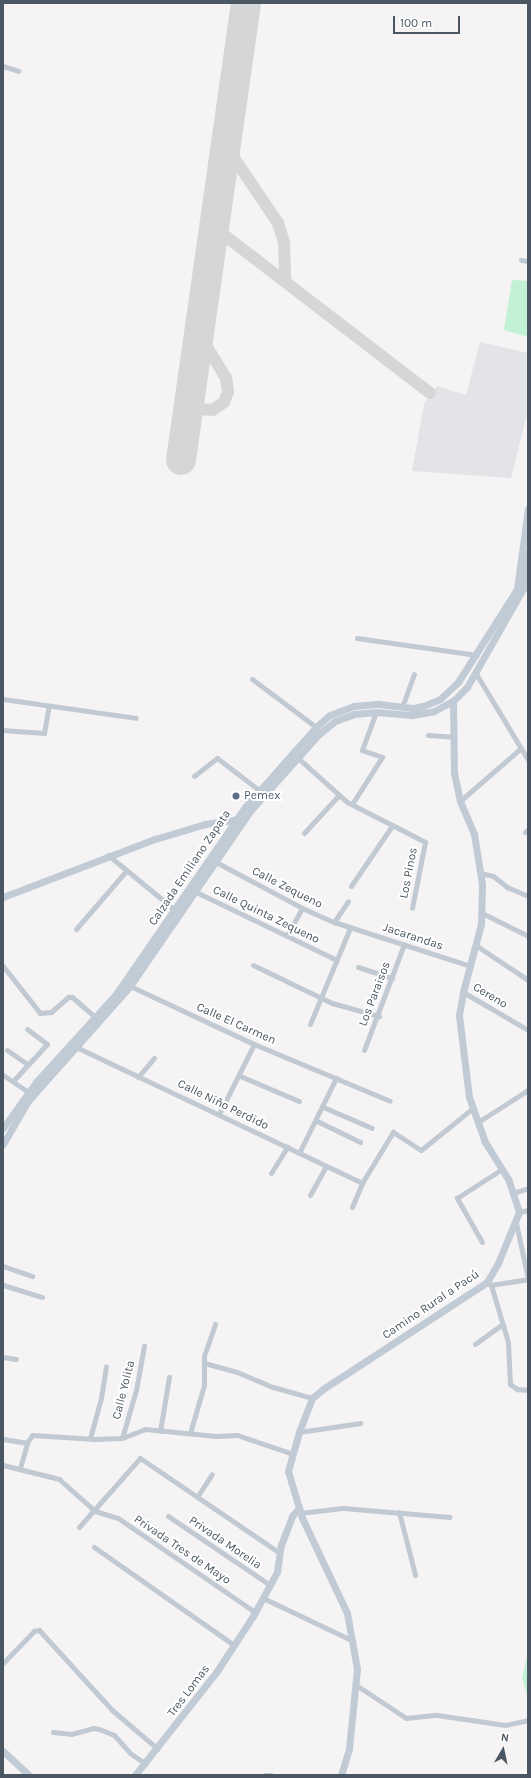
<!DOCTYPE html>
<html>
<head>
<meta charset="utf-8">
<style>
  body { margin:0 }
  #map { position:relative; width:531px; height:1778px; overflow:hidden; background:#f5f3f3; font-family:Karla,sans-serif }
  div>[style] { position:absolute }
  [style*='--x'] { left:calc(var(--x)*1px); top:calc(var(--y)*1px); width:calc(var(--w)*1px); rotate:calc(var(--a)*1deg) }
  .airport>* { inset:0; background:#e2e4e7 }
  .green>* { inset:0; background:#c3f1d5 }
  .taxiway>* { height:12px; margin:-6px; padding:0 6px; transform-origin:6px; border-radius:6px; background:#d5d6d8 }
  .runway>* { height:30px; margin:-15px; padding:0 15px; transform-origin:15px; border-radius:15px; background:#d5d6d8 }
  .street>* { height:5px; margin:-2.5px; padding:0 2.5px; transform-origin:2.5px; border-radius:2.5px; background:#c1cad2 }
  .secondary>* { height:7px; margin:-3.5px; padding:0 3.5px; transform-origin:3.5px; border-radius:3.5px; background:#c1cbd6 }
  .dots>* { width:11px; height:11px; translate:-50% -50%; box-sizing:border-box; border:2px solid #fff; border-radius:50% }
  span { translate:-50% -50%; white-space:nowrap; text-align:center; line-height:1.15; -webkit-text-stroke:4px #fff; paint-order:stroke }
  .service-label { font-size:12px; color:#4e5e75 }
  .left { translate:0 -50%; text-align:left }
  .street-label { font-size:12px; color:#4a5661 }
  .frame { position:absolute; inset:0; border:4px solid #4a5661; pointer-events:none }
  .north { position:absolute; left:483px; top:1730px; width:40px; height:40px; -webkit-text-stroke:3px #fff; paint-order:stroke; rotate:9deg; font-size:11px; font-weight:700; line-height:16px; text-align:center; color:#4a5661 }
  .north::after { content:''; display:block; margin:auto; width:14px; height:18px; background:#4a5661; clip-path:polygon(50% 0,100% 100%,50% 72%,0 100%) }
  .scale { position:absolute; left:393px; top:16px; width:67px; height:18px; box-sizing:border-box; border:2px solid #4a5661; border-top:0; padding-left:5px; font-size:12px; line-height:14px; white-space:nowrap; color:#4a5661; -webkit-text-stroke:3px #fff; paint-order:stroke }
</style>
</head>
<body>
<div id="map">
  <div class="airport">
    <div style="clip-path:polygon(480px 342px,528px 353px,528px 410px,511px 478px,412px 471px,424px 404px,437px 386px,466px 395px)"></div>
  </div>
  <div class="green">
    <div style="clip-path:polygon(512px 280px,528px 281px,528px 337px,504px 330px)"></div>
    <div style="clip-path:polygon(528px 1653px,528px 1698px,522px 1678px)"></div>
  </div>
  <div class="taxiway">
    <div style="--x:226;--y:146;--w:93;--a:56"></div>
    <div style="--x:278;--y:223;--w:21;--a:73"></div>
    <div style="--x:284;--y:243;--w:38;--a:88"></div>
    <div style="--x:215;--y:228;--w:271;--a:37.5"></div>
    <div style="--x:189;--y:409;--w:24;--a:2"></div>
    <div style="--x:213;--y:410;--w:14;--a:-36"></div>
    <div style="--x:224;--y:402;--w:11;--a:-68"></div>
    <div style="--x:228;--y:392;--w:14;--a:-98"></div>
    <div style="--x:226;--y:378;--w:52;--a:-121.5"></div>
  </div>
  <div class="runway">
    <div style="--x:181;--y:460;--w:462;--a:-81.9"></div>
  </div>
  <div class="street">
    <div style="--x:3;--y:66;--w:16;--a:18"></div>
    <div style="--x:521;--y:260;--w:7;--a:8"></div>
    <div style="--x:357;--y:638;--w:121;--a:8.1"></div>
    <div style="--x:475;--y:672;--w:103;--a:58.9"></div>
    <div style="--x:252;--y:679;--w:80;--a:36.9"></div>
    <div style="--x:3;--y:699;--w:134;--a:8.1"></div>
    <div style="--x:402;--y:707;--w:35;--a:-70"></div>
    <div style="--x:3;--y:730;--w:41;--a:4.2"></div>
    <div style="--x:44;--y:733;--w:27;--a:-80"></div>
    <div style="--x:428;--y:735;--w:26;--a:4"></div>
    <div style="--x:298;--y:758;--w:66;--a:41.9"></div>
    <div style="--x:347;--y:802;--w:88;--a:27.1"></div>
    <div style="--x:425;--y:842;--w:67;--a:101.1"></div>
    <div style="--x:194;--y:776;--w:29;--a:-38"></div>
    <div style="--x:217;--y:758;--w:53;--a:37.3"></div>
    <div style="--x:460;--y:801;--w:81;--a:-41"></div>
    <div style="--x:352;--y:804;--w:56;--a:-57.4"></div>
    <div style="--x:382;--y:757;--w:21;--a:-161"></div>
    <div style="--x:362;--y:750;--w:40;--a:-69.8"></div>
    <div style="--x:525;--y:832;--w:4;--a:-45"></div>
    <div style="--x:304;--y:833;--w:52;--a:-47.4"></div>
    <div style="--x:108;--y:855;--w:87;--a:39.4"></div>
    <div style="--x:216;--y:862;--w:98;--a:28.1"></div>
    <div style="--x:302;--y:908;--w:35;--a:24"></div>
    <div style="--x:334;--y:922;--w:143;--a:17.9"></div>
    <div style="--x:480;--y:873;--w:13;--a:13"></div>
    <div style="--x:493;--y:876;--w:18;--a:38"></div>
    <div style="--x:507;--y:887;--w:23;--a:23"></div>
    <div style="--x:351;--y:886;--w:73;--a:-55.7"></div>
    <div style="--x:192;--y:890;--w:159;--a:25.8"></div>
    <div style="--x:482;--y:913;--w:51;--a:26.6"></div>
    <div style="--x:334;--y:922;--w:25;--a:-56"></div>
    <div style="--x:76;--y:929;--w:77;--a:-49.2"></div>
    <div style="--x:287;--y:936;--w:32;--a:-62"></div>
    <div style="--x:477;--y:946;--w:61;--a:33.7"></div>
    <div style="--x:253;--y:965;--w:88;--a:25.7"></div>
    <div style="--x:332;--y:1003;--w:49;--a:15.5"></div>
    <div style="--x:3;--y:966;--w:60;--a:51.8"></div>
    <div style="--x:40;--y:1013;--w:11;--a:-5"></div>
    <div style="--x:51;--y:1012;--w:23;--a:-41"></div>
    <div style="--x:68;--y:997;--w:4;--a:0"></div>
    <div style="--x:72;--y:997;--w:30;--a:41"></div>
    <div style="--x:358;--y:967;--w:36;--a:18"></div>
    <div style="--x:130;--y:986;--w:137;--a:25.1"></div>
    <div style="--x:254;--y:1044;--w:147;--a:22.7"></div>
    <div style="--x:463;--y:992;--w:75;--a:30.3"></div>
    <div style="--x:310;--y:1024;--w:104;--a:-67.4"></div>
    <div style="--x:76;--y:1047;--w:317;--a:25.4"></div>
    <div style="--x:7;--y:1050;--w:24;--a:35"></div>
    <div style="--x:364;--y:1050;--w:113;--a:-69.3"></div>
    <div style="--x:3;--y:1075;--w:30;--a:34"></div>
    <div style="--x:240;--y:1076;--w:64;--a:23"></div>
    <div style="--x:138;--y:1077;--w:25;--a:-50"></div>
    <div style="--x:13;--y:1081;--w:50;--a:-47.4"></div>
    <div style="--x:47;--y:1044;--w:25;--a:-143"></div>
    <div style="--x:323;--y:1107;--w:53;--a:23.2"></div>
    <div style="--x:219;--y:1114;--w:78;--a:-63.4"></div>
    <div style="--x:317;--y:1121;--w:48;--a:26"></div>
    <div style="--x:478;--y:1122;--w:59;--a:-32.6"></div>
    <div style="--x:299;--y:1153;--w:84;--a:-63.7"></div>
    <div style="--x:271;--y:1173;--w:31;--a:-58"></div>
    <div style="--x:513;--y:1193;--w:16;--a:-18"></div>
    <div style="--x:310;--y:1195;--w:33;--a:-61"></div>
    <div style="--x:352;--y:1207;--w:26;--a:-67"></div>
    <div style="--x:362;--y:1183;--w:60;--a:-58.7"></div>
    <div style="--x:393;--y:1132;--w:33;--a:33"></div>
    <div style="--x:421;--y:1150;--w:67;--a:-38.9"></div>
    <div style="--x:519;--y:1212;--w:9;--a:-13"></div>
    <div style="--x:516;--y:1223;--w:57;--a:77.9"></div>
    <div style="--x:482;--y:1242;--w:51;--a:-119.6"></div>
    <div style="--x:457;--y:1198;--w:54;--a:-32.8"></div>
    <div style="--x:3;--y:1266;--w:31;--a:19"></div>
    <div style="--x:487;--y:1282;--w:5;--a:37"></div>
    <div style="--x:491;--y:1285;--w:59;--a:73.4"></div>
    <div style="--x:508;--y:1342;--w:42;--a:87.3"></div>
    <div style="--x:510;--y:1384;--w:9;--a:36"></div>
    <div style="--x:517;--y:1389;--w:11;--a:5"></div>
    <div style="--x:3;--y:1285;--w:41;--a:17.1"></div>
    <div style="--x:491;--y:1285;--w:37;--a:-9"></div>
    <div style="--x:475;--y:1344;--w:34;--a:-36"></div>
    <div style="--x:3;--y:1357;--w:13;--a:9"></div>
    <div style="--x:204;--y:1363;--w:34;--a:15"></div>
    <div style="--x:237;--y:1372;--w:39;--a:23"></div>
    <div style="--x:273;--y:1387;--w:41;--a:15.8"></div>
    <div style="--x:160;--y:1431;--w:55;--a:-80.5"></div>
    <div style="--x:299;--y:1432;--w:62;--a:-8.4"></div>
    <div style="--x:190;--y:1433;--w:50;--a:-73.7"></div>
    <div style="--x:204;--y:1385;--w:29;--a:-90"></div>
    <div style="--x:204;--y:1356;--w:34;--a:-71"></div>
    <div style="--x:90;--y:1438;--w:41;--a:-74.6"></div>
    <div style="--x:101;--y:1398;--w:32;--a:-81"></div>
    <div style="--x:122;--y:1438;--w:50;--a:-73.7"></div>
    <div style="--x:136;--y:1390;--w:45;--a:-79.7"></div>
    <div style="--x:3;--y:1439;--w:24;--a:9"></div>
    <div style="--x:3;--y:1465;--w:58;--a:14"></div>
    <div style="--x:59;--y:1479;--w:48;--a:41.6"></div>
    <div style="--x:95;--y:1511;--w:24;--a:17"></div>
    <div style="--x:118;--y:1518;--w:166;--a:34.5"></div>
    <div style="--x:20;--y:1468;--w:26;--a:-74"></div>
    <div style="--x:27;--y:1443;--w:9;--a:-58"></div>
    <div style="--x:32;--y:1435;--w:63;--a:3.6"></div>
    <div style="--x:95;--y:1439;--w:27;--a:-2"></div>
    <div style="--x:122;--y:1438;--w:25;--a:-21"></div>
    <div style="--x:145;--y:1429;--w:71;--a:5.6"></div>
    <div style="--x:216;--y:1436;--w:21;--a:-3"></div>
    <div style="--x:237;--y:1435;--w:59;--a:18.7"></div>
    <div style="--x:197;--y:1497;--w:27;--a:-57"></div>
    <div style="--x:399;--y:1512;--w:65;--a:75.7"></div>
    <div style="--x:300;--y:1513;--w:43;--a:-6.6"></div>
    <div style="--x:343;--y:1508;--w:107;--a:4.8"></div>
    <div style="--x:168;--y:1516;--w:123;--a:34.1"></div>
    <div style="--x:79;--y:1527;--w:92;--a:-48.5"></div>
    <div style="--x:140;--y:1458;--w:169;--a:34.2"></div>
    <div style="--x:94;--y:1547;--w:171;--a:35"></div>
    <div style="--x:263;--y:1598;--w:100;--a:25.5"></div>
    <div style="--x:3;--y:1663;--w:45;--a:-45.9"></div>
    <div style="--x:34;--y:1631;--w:5;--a:-11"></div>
    <div style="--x:39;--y:1630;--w:108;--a:47.6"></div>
    <div style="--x:112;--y:1710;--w:60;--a:40.3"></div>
    <div style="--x:356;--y:1685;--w:60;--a:33.4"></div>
    <div style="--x:406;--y:1718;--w:31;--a:-6"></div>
    <div style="--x:437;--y:1715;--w:69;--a:8.4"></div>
    <div style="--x:505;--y:1725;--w:24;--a:-12"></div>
    <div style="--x:53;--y:1732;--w:18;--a:6"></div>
    <div style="--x:71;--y:1734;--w:23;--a:-15"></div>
    <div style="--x:93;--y:1728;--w:6;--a:9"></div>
    <div style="--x:99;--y:1729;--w:16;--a:22"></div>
    <div style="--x:114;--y:1735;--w:24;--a:48"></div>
    <div style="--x:130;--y:1753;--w:19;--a:35"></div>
    <div style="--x:265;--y:1775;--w:6;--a:0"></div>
  </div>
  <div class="secondary">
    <div style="--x:3;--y:897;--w:163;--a:-20.9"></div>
    <div style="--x:155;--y:839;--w:52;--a:-16.7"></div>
    <div style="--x:205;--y:824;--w:30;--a:-8"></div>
    <div style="--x:3;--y:1128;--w:57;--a:-54.3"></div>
    <div style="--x:36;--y:1082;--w:119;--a:-47.7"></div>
    <div style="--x:116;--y:994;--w:227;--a:-55.4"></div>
    <div style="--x:245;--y:807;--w:107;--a:-48.4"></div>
    <div style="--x:316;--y:727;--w:18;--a:-41"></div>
    <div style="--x:330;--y:715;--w:26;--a:-21"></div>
    <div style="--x:354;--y:706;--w:25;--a:-5"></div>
    <div style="--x:379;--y:704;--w:35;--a:7"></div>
    <div style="--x:414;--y:708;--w:9;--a:-13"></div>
    <div style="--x:423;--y:706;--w:18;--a:-22"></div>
    <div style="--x:440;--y:699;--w:25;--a:-43"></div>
    <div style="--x:458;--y:682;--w:110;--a:-57.6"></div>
    <div style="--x:517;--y:589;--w:81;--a:-82.2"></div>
    <div style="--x:3;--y:1144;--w:50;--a:-59.8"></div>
    <div style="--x:28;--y:1101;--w:154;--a:-48.4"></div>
    <div style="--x:130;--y:986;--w:214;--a:-55.5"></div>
    <div style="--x:251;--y:810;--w:102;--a:-48.2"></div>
    <div style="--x:319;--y:734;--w:21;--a:-39"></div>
    <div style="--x:335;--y:721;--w:20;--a:-20"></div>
    <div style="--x:354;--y:714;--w:22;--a:-5"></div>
    <div style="--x:376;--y:712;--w:36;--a:5"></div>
    <div style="--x:412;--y:715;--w:22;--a:-10"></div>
    <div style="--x:434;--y:711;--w:21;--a:-28"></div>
    <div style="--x:453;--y:701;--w:20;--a:-45"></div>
    <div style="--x:467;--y:687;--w:113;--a:-60.3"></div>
    <div style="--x:523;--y:589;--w:37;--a:-82"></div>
    <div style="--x:3;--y:1751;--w:35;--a:43"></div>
    <div style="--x:135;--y:1775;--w:132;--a:-51.7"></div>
    <div style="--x:217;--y:1671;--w:66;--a:-56.8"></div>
    <div style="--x:253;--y:1616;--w:50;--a:-61.4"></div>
    <div style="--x:277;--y:1572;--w:27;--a:-82"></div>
    <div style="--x:281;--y:1545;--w:31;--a:-69"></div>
    <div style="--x:292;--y:1516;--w:11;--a:-49"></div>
    <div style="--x:341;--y:1775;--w:28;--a:-73"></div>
    <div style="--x:349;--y:1748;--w:79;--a:-84.2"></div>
    <div style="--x:357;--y:1669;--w:57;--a:-100.1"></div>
    <div style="--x:347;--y:1613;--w:105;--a:-115.3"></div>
    <div style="--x:302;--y:1518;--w:49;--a:-106.6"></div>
    <div style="--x:288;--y:1471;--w:41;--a:-74.2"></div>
    <div style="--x:299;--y:1432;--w:36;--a:-69"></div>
    <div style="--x:312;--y:1398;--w:14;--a:-39"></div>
    <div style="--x:323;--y:1389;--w:196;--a:-33.1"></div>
    <div style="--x:487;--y:1282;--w:22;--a:-60"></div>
    <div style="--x:498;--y:1263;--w:55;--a:-67.6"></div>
    <div style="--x:519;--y:1212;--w:35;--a:-108"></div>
    <div style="--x:508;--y:1179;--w:44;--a:-121.9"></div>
    <div style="--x:485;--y:1142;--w:48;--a:-109.6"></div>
    <div style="--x:469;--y:1097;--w:83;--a:-97"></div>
    <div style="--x:459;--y:1015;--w:23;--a:-80"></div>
    <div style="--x:463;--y:992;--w:70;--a:-75.2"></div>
    <div style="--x:481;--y:924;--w:40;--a:-88.6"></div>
    <div style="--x:482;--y:884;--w:51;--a:-99.1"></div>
    <div style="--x:474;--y:834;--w:36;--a:-113"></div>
    <div style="--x:460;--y:801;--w:29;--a:-102"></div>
    <div style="--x:454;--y:773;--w:72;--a:-90.8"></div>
  </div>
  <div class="dots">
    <div style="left:236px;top:796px;background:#5c6f8a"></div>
  </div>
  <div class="service-label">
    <span class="left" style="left:244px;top:796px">Pemex</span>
  </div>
  <div class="street-label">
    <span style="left:190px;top:868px;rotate:-56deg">Calzada Emiliano Zapata</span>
    <span style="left:409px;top:873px;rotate:-79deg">Los Pinos</span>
    <span style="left:287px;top:888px;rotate:27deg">Calle Zequeno</span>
    <span style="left:266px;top:915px;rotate:26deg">Calle Quinta Zequeno</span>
    <span style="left:413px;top:937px;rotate:18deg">Jacarandas</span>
    <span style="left:375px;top:994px;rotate:-69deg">Los Paraisos</span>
    <span style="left:490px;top:996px;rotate:31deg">Cereno</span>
    <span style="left:236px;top:1024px;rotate:24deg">Calle El Carmen</span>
    <span style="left:223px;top:1105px;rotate:26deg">Calle Niño Perdido</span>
    <span style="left:431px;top:1305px;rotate:-34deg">Camino Rural a Pacú</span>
    <span style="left:124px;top:1390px;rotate:-76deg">Calle Yolita</span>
    <span style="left:225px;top:1543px;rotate:34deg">Privada Morelia</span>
    <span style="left:182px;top:1550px;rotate:34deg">Privada Tres de Mayo</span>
    <span style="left:189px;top:1691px;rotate:-53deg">Tres Lomas</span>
  </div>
  <div class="frame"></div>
  <div class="north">N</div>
  <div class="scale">100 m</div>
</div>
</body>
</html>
